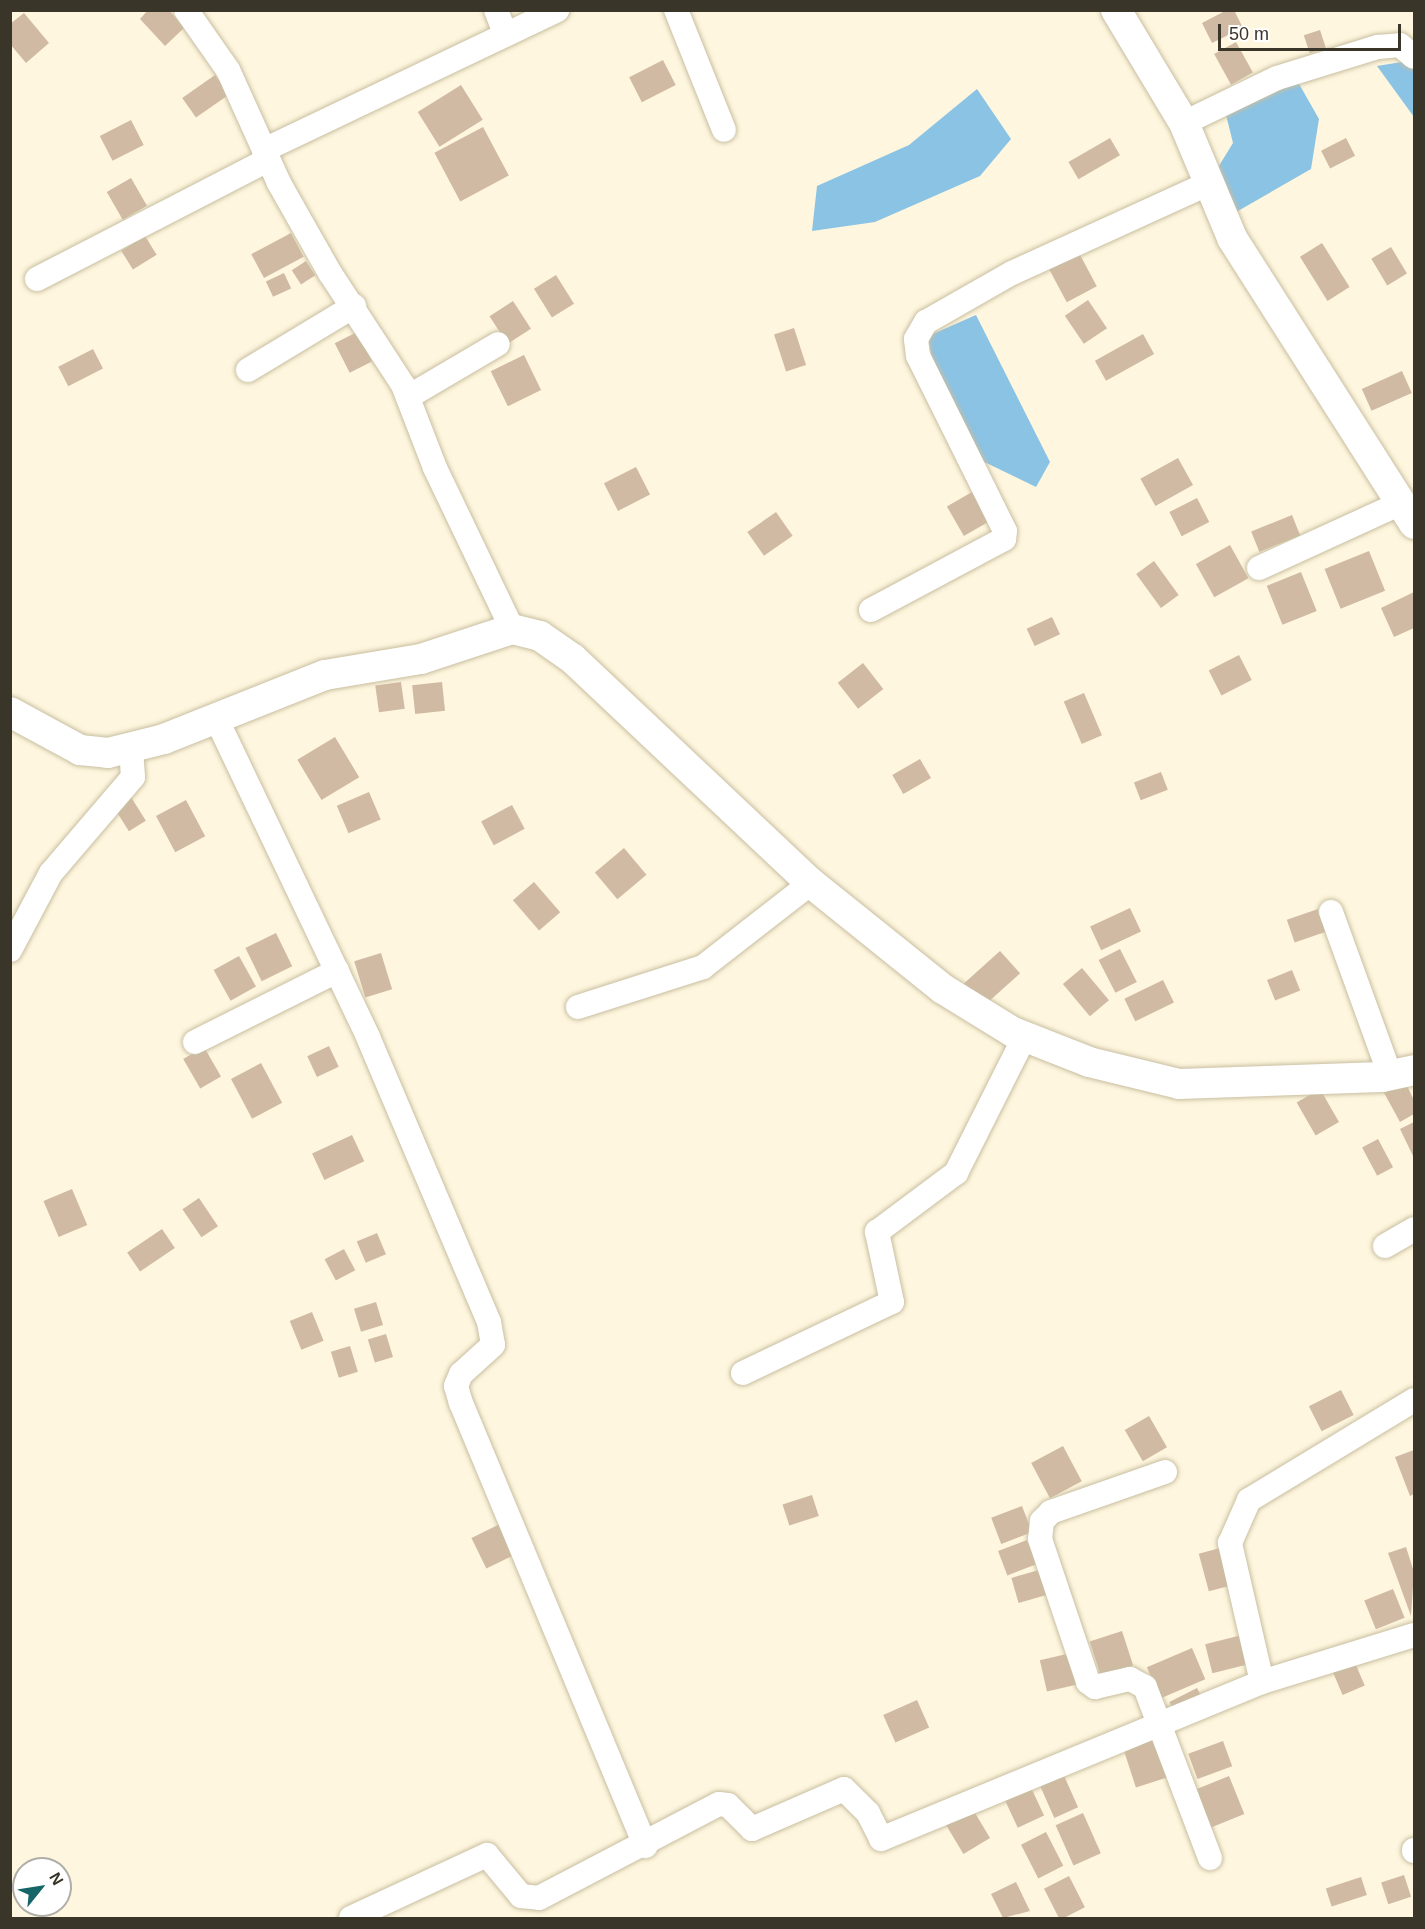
<!DOCTYPE html>
<html>
<head>
<meta charset="utf-8">
<style>
  body { margin:0 }
  #map { position:relative; width:1425px; height:1929px; overflow:hidden; background:#fef6de; font-family:Helvetica,sans-serif }
  div>[style] { position:absolute }
  [style*='--x'] { left:calc(var(--x)*1px); top:calc(var(--y)*1px); width:calc(var(--w)*1px); rotate:calc(var(--a)*1deg) }
  .water>* { inset:0; background:#8bc3e4 }
  .building>* { inset:0; background:#d1baa3; transform-origin:0 0 }
  .roads { filter:drop-shadow(0 0 2px #c8bea1) drop-shadow(0 0 2px #c8bea1) }
  .minor>* { height:24px; margin:-12px; padding:0 12px; transform-origin:12px; border-radius:12px; background:#fff }
  .tertiary>* { height:30px; margin:-15px; padding:0 15px; transform-origin:15px; border-radius:15px; background:#fff }
  span { translate:-50% -50%; white-space:nowrap; text-align:center; line-height:1.15; -webkit-text-stroke:5px #fff; paint-order:stroke }
  .frame { position:absolute; inset:0; border:12px solid #393529; pointer-events:none }
  .north { position:absolute; left:12px; top:1857px; width:60px; height:60px; box-sizing:border-box; background:#fff; border:2px solid #b0aea9; border-radius:50%; rotate:60deg; font-size:16px; font-weight:700; line-height:24px; text-align:center; color:#393529 }
  .north::after { content:''; display:block; margin:auto; width:21px; height:27px; background:#166569; clip-path:polygon(50% 0,100% 100%,50% 72%,0 100%) }
  .scale { position:absolute; left:1218px; top:24px; width:183px; height:27px; box-sizing:border-box; border:3px solid #393529; border-top:0; padding-left:8px; font-size:18px; line-height:21px; white-space:nowrap; color:#393529; -webkit-text-stroke:4px #fff; paint-order:stroke }
</style>
</head>
<body>
<div id="map">
  <div class="water">
    <div style="clip-path:polygon(1414px 60px,1414px 117px,1377px 66px)"></div>
    <div style="clip-path:polygon(1294px 75px,1319px 119px,1311px 169px,1231px 215px,1217px 169px,1233px 143px,1225px 111px)"></div>
    <div style="clip-path:polygon(977px 89px,1011px 139px,980px 176px,875px 222px,812px 231px,817px 186px,909px 145px)"></div>
    <div style="clip-path:polygon(976px 315px,1050px 462px,1036px 487px,974px 457px,936px 381px,928px 336px)"></div>
  </div>
  <div class="building">
    <div style="clip-path:polygon(148px 10px,169px 10px,184px 28px,165px 46px,140px 19px)"></div>
    <div style="clip-path:polygon(1227px 10px,1234px 10px,1243px 28px,1212px 43px,1202px 23px)"></div>
    <div style="clip-path:polygon(24px 13px,49px 43px,26px 63px,10px 44px,10px 24px)"></div>
    <div style="left:1320px;top:30px;width:19px;height:17px;rotate:72deg"></div>
    <div style="left:1236px;top:42px;width:35px;height:25px;rotate:61deg"></div>
    <div style="left:663px;top:60px;width:28px;height:38px;rotate:63deg"></div>
    <div style="left:215px;top:75px;width:24px;height:40px;rotate:55deg"></div>
    <div style="left:461px;top:85px;width:41px;height:51px;rotate:58deg"></div>
    <div style="left:131px;top:120px;width:28px;height:35px;rotate:63deg"></div>
    <div style="left:483px;top:127px;width:55px;height:55px;rotate:62deg"></div>
    <div style="left:1110px;top:138px;width:20px;height:48px;rotate:60deg"></div>
    <div style="left:1346px;top:138px;width:20px;height:28px;rotate:63deg"></div>
    <div style="left:131px;top:178px;width:32px;height:28px;rotate:60deg"></div>
    <div style="left:291px;top:233px;width:27px;height:45px;rotate:62deg"></div>
    <div style="left:145px;top:236px;width:22px;height:28px;rotate:58deg"></div>
    <div style="left:1322px;top:243px;width:52px;height:26px;rotate:58deg"></div>
    <div style="left:1391px;top:247px;width:31px;height:23px;rotate:59deg"></div>
    <div style="left:1078px;top:251px;width:40px;height:34px;rotate:62deg"></div>
    <div style="left:306px;top:261px;width:17px;height:17px;rotate:57deg"></div>
    <div style="left:284px;top:273px;width:17px;height:20px;rotate:65deg"></div>
    <div style="left:556px;top:275px;width:34px;height:26px;rotate:58deg"></div>
    <div style="left:1088px;top:300px;width:34px;height:28px;rotate:56deg"></div>
    <div style="left:513px;top:301px;width:33px;height:28px;rotate:57deg"></div>
    <div style="left:794px;top:328px;width:39px;height:21px;rotate:72deg"></div>
    <div style="left:357px;top:332px;width:33px;height:25px;rotate:63deg"></div>
    <div style="left:1143px;top:334px;width:23px;height:55px;rotate:61deg"></div>
    <div style="left:93px;top:349px;width:22px;height:39px;rotate:63deg"></div>
    <div style="left:524px;top:355px;width:39px;height:37px;rotate:64deg"></div>
    <div style="left:1402px;top:371px;width:24px;height:44px;rotate:66deg"></div>
    <div style="left:1178px;top:458px;width:31px;height:43px;rotate:61deg"></div>
    <div style="left:636px;top:467px;width:31px;height:36px;rotate:63deg"></div>
    <div style="left:972px;top:492px;width:34px;height:29px;rotate:60deg"></div>
    <div style="left:1197px;top:498px;width:27px;height:31px;rotate:63deg"></div>
    <div style="left:776px;top:512px;width:29px;height:35px;rotate:55deg"></div>
    <div style="left:1292px;top:515px;width:22px;height:44px;rotate:68deg"></div>
    <div style="left:1230px;top:545px;width:38px;height:39px;rotate:61deg"></div>
    <div style="left:1369px;top:551px;width:43px;height:48px;rotate:68deg"></div>
    <div style="left:1154px;top:561px;width:42px;height:22px;rotate:54deg"></div>
    <div style="left:1301px;top:572px;width:42px;height:37px;rotate:68deg"></div>
    <div style="clip-path:polygon(1414px 592px,1414px 628px,1394px 637px,1381px 608px)"></div>
    <div style="left:1052px;top:617px;width:19px;height:28px;rotate:65deg"></div>
    <div style="left:1239px;top:655px;width:28px;height:34px;rotate:63deg"></div>
    <div style="left:863px;top:663px;width:33px;height:32px;rotate:52deg"></div>
    <div style="left:401px;top:682px;width:27px;height:26px;rotate:82deg"></div>
    <div style="left:442px;top:682px;width:29px;height:30px;rotate:84deg"></div>
    <div style="left:1084px;top:693px;width:46px;height:22px;rotate:67deg"></div>
    <div style="left:335px;top:737px;width:47px;height:44px;rotate:59deg"></div>
    <div style="left:920px;top:759px;width:22px;height:32px;rotate:60deg"></div>
    <div style="left:1161px;top:772px;width:19px;height:29px;rotate:69deg"></div>
    <div style="left:369px;top:792px;width:30px;height:35px;rotate:67deg"></div>
    <div style="left:131px;top:797px;width:28px;height:20px;rotate:58deg"></div>
    <div style="left:186px;top:800px;width:41px;height:34px;rotate:62deg"></div>
    <div style="left:512px;top:805px;width:27px;height:35px;rotate:62deg"></div>
    <div style="left:624px;top:848px;width:35px;height:38px;rotate:50deg"></div>
    <div style="left:534px;top:882px;width:40px;height:28px;rotate:49deg"></div>
    <div style="left:1130px;top:908px;width:26px;height:44px;rotate:65deg"></div>
    <div style="left:1318px;top:909px;width:24px;height:33px;rotate:71deg"></div>
    <div style="left:276px;top:933px;width:37px;height:34px;rotate:64deg"></div>
    <div style="left:1120px;top:949px;width:37px;height:24px;rotate:63deg"></div>
    <div style="left:1000px;top:951px;width:30px;height:49px;rotate:48deg"></div>
    <div style="left:381px;top:953px;width:38px;height:28px;rotate:73deg"></div>
    <div style="left:239px;top:956px;width:35px;height:29px;rotate:61deg"></div>
    <div style="left:1082px;top:968px;width:42px;height:25px;rotate:50deg"></div>
    <div style="left:1292px;top:970px;width:22px;height:27px;rotate:68deg"></div>
    <div style="left:1163px;top:980px;width:25px;height:43px;rotate:64deg"></div>
    <div style="left:329px;top:1046px;width:23px;height:24px;rotate:65deg"></div>
    <div style="left:204px;top:1047px;width:34px;height:24px;rotate:60deg"></div>
    <div style="left:261px;top:1063px;width:45px;height:34px;rotate:62deg"></div>
    <div style="clip-path:polygon(1404px 1080px,1414px 1100px,1414px 1114px,1400px 1122px,1383px 1091px)"></div>
    <div style="left:1320px;top:1089px;width:38px;height:27px;rotate:60deg"></div>
    <div style="clip-path:polygon(1414px 1122px,1414px 1158px,1400px 1129px)"></div>
    <div style="left:352px;top:1135px;width:29px;height:44px;rotate:65deg"></div>
    <div style="left:1378px;top:1139px;width:32px;height:18px;rotate:62deg"></div>
    <div style="left:72px;top:1189px;width:39px;height:31px;rotate:67deg"></div>
    <div style="left:199px;top:1198px;width:34px;height:20px;rotate:56deg"></div>
    <div style="left:162px;top:1229px;width:23px;height:42px;rotate:56deg"></div>
    <div style="left:377px;top:1233px;width:23px;height:22px;rotate:67deg"></div>
    <div style="left:344px;top:1249px;width:24px;height:22px;rotate:62deg"></div>
    <div style="left:376px;top:1302px;width:24px;height:23px;rotate:73deg"></div>
    <div style="left:312px;top:1312px;width:31px;height:24px;rotate:68deg"></div>
    <div style="left:386px;top:1334px;width:24px;height:19px;rotate:73deg"></div>
    <div style="left:350px;top:1346px;width:27px;height:20px;rotate:73deg"></div>
    <div style="left:1341px;top:1390px;width:28px;height:36px;rotate:63deg"></div>
    <div style="left:1149px;top:1416px;width:36px;height:28px;rotate:60deg"></div>
    <div style="left:1063px;top:1446px;width:40px;height:36px;rotate:62deg"></div>
    <div style="clip-path:polygon(1414px 1450px,1414px 1494px,1410px 1496px,1395px 1457px)"></div>
    <div style="left:812px;top:1495px;width:22px;height:31px;rotate:72deg"></div>
    <div style="left:1022px;top:1506px;width:28px;height:33px;rotate:69deg"></div>
    <div style="left:502px;top:1523px;width:34px;height:34px;rotate:64deg"></div>
    <div style="left:1027px;top:1540px;width:26px;height:31px;rotate:69deg"></div>
    <div style="clip-path:polygon(1406px 1547px,1414px 1572px,1411px 1616px,1388px 1553px)"></div>
    <div style="left:1220px;top:1548px;width:39px;height:22px;rotate:75deg"></div>
    <div style="left:1046px;top:1568px;width:26px;height:36px;rotate:74deg"></div>
    <div style="left:1393px;top:1589px;width:31px;height:31px;rotate:68deg"></div>
    <div style="left:1122px;top:1631px;width:36px;height:34px;rotate:72deg"></div>
    <div style="left:1242px;top:1635px;width:30px;height:38px;rotate:76deg"></div>
    <div style="left:1192px;top:1648px;width:34px;height:49px;rotate:67deg"></div>
    <div style="left:1071px;top:1653px;width:32px;height:32px;rotate:77deg"></div>
    <div style="left:1353px;top:1658px;width:30px;height:24px;rotate:67deg"></div>
    <div style="left:1197px;top:1688px;width:13px;height:31px;rotate:63deg"></div>
    <div style="left:917px;top:1700px;width:30px;height:37px;rotate:66deg"></div>
    <div style="left:1155px;top:1733px;width:46px;height:35px;rotate:72deg"></div>
    <div style="left:1223px;top:1741px;width:27px;height:37px;rotate:70deg"></div>
    <div style="left:1061px;top:1769px;width:42px;height:26px;rotate:66deg"></div>
    <div style="left:1229px;top:1776px;width:41px;height:36px;rotate:68deg"></div>
    <div style="left:1028px;top:1781px;width:38px;height:29px;rotate:65deg"></div>
    <div style="left:972px;top:1808px;width:35px;height:31px;rotate:59deg"></div>
    <div style="left:1083px;top:1813px;width:44px;height:30px;rotate:66deg"></div>
    <div style="left:1046px;top:1832px;width:38px;height:28px;rotate:63deg"></div>
    <div style="left:1404px;top:1875px;width:23px;height:24px;rotate:72deg"></div>
    <div style="left:1069px;top:1876px;width:35px;height:28px;rotate:63deg"></div>
    <div style="left:1361px;top:1877px;width:19px;height:37px;rotate:72deg"></div>
    <div style="clip-path:polygon(1016px 1882px,1030px 1911px,1003px 1918px,991px 1894px)"></div>
  </div>
  <div class="roads">
    <div class="minor">
      <div style="--x:186;--y:10;--w:73;--a:55"></div>
      <div style="--x:228;--y:70;--w:124;--a:65.7"></div>
      <div style="--x:279;--y:183;--w:103;--a:60.5"></div>
      <div style="--x:330;--y:273;--w:134;--a:56.9"></div>
      <div style="--x:403;--y:385;--w:89;--a:68.9"></div>
      <div style="--x:435;--y:468;--w:178;--a:64.4"></div>
      <div style="--x:496;--y:10;--w:26;--a:69"></div>
      <div style="--x:676;--y:10;--w:129;--a:68.2"></div>
      <div style="--x:1184;--y:123;--w:103;--a:-25.8"></div>
      <div style="--x:1277;--y:78;--w:106;--a:-17.1"></div>
      <div style="--x:1378;--y:47;--w:22;--a:-5"></div>
      <div style="--x:1400;--y:45;--w:18;--a:41"></div>
      <div style="--x:264;--y:150;--w:325;--a:-25.5"></div>
      <div style="--x:37;--y:279;--w:260;--a:-27.3"></div>
      <div style="--x:248;--y:370;--w:124;--a:-31.1"></div>
      <div style="--x:408;--y:397;--w:104;--a:-30.5"></div>
      <div style="--x:1259;--y:568;--w:156;--a:-24.6"></div>
      <div style="--x:871;--y:610;--w:151;--a:-28.1"></div>
      <div style="--x:1004;--y:539;--w:8;--a:-83"></div>
      <div style="--x:1005;--y:531;--w:195;--a:-116.4"></div>
      <div style="--x:918;--y:356;--w:17;--a:-97"></div>
      <div style="--x:916;--y:339;--w:20;--a:-60"></div>
      <div style="--x:926;--y:322;--w:99;--a:-29.7"></div>
      <div style="--x:1012;--y:273;--w:214;--a:-24.5"></div>
      <div style="--x:217;--y:720;--w:351;--a:64.5"></div>
      <div style="--x:368;--y:1037;--w:310;--a:67"></div>
      <div style="--x:489;--y:1322;--w:23;--a:80"></div>
      <div style="--x:493;--y:1345;--w:43;--a:137.8"></div>
      <div style="--x:461;--y:1374;--w:13;--a:113"></div>
      <div style="--x:456;--y:1386;--w:18;--a:74"></div>
      <div style="--x:461;--y:1403;--w:480;--a:67.4"></div>
      <div style="--x:1331;--y:912;--w:173;--a:70.1"></div>
      <div style="--x:10;--y:950;--w:87;--a:-62"></div>
      <div style="--x:51;--y:873;--w:126;--a:-49.5"></div>
      <div style="--x:133;--y:777;--w:29;--a:-94"></div>
      <div style="--x:578;--y:1007;--w:131;--a:-17.7"></div>
      <div style="--x:703;--y:967;--w:137;--a:-37.9"></div>
      <div style="--x:195;--y:1042;--w:159;--a:-26.6"></div>
      <div style="--x:1385;--y:1246;--w:34;--a:-30"></div>
      <div style="--x:743;--y:1373;--w:165;--a:-25.5"></div>
      <div style="--x:892;--y:1302;--w:72;--a:-102.1"></div>
      <div style="--x:877;--y:1232;--w:99;--a:-36.8"></div>
      <div style="--x:956;--y:1173;--w:153;--a:-63.3"></div>
      <div style="--x:1165;--y:1472;--w:121;--a:160.7"></div>
      <div style="--x:1051;--y:1512;--w:13;--a:135"></div>
      <div style="--x:1042;--y:1521;--w:18;--a:96"></div>
      <div style="--x:1040;--y:1539;--w:151;--a:71.4"></div>
      <div style="--x:1088;--y:1682;--w:9;--a:36"></div>
      <div style="--x:1095;--y:1687;--w:36;--a:-13"></div>
      <div style="--x:1130;--y:1679;--w:17;--a:28"></div>
      <div style="--x:1145;--y:1687;--w:183;--a:69.2"></div>
      <div style="--x:1262;--y:1682;--w:143;--a:-103"></div>
      <div style="--x:1230;--y:1543;--w:47;--a:-66.2"></div>
      <div style="--x:1249;--y:1500;--w:193;--a:-31.2"></div>
      <div style="--x:1414;--y:1850;--w:1;--a:90"></div>
      <div style="--x:351;--y:1918;--w:150;--a:-24.9"></div>
      <div style="--x:487;--y:1855;--w:53;--a:50.3"></div>
      <div style="--x:521;--y:1896;--w:18;--a:6"></div>
      <div style="--x:539;--y:1898;--w:203;--a:-27.6"></div>
      <div style="--x:719;--y:1804;--w:9;--a:6"></div>
      <div style="--x:728;--y:1805;--w:34;--a:45"></div>
      <div style="--x:752;--y:1829;--w:100;--a:-23.5"></div>
      <div style="--x:844;--y:1789;--w:34;--a:45"></div>
      <div style="--x:868;--y:1813;--w:29;--a:63"></div>
      <div style="--x:881;--y:1839;--w:412;--a:-22.4"></div>
      <div style="--x:1262;--y:1682;--w:159;--a:-17.2"></div>
    </div>
    <div class="tertiary">
      <div style="--x:1116;--y:10;--w:132;--a:59"></div>
      <div style="--x:1184;--y:123;--w:125;--a:67.3"></div>
      <div style="--x:1232;--y:238;--w:339;--a:57.5"></div>
      <div style="--x:10;--y:712;--w:80;--a:28.5"></div>
      <div style="--x:80;--y:750;--w:28;--a:6"></div>
      <div style="--x:108;--y:753;--w:58;--a:-14"></div>
      <div style="--x:164;--y:739;--w:173;--a:-21.7"></div>
      <div style="--x:325;--y:675;--w:97;--a:-9.5"></div>
      <div style="--x:421;--y:659;--w:96;--a:-18.2"></div>
      <div style="--x:512;--y:629;--w:29;--a:14"></div>
      <div style="--x:540;--y:636;--w:40;--a:34.9"></div>
      <div style="--x:573;--y:659;--w:327;--a:43.3"></div>
      <div style="--x:811;--y:883;--w:169;--a:38.8"></div>
      <div style="--x:943;--y:989;--w:82;--a:31.6"></div>
      <div style="--x:1013;--y:1032;--w:82;--a:21.5"></div>
      <div style="--x:1089;--y:1062;--w:93;--a:13.7"></div>
      <div style="--x:1179;--y:1084;--w:203;--a:-2"></div>
      <div style="--x:1382;--y:1077;--w:33;--a:-12"></div>
    </div>
  </div>
  <div class="frame"></div>
  <div class="north">N</div>
  <div class="scale">50 m</div>
</div>
</body>
</html>
